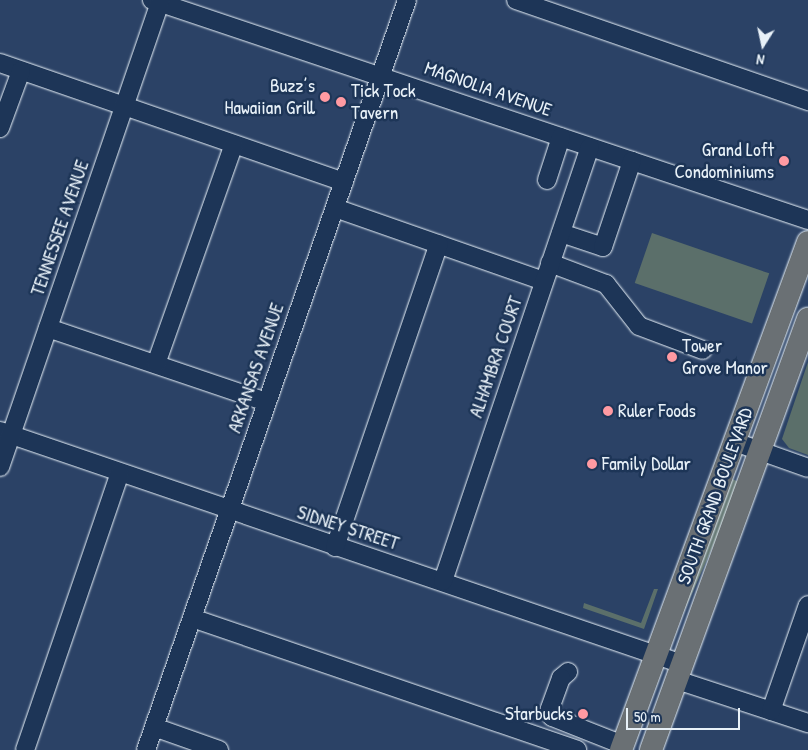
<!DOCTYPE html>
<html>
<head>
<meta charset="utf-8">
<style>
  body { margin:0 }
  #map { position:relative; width:808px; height:750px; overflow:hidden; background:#2b4266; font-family:"Patrick Hand",sans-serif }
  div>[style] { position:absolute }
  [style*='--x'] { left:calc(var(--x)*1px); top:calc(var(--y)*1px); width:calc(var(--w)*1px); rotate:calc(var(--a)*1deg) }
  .green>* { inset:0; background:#5b6f6a; transform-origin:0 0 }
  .roads { filter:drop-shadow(0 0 1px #e8f1f8) drop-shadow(0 0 1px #e8f1f8) }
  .minor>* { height:18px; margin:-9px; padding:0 9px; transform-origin:9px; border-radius:9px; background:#1d3557 }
  .major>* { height:22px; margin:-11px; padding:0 11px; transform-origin:11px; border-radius:11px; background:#6a7074 }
  .dots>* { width:14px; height:14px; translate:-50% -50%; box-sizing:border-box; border:2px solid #1d3557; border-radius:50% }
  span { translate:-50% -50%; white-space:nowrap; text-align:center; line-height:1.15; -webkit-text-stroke:5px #1d3557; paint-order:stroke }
  .poi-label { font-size:19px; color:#e8f1f8 }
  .right { translate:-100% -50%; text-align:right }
  .left { translate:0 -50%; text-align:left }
  .street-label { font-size:19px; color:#e8f1f8 }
  .north { position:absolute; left:738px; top:20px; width:50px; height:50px; -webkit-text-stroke:4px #1d3557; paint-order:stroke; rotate:190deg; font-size:14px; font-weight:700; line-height:20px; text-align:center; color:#e8f1f8 }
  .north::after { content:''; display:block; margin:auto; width:18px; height:22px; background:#e8f1f8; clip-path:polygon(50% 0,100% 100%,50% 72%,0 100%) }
  .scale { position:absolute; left:626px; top:708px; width:114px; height:22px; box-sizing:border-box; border:2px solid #e8f1f8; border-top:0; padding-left:6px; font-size:15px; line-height:18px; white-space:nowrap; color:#e8f1f8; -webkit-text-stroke:4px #1d3557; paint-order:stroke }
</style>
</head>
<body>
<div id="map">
  <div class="green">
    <div style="left:652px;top:233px;width:124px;height:53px;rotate:19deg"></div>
    <div style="clip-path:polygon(808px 362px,808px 455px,789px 448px,782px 439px)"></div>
    <div style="left:732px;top:479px;width:10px;height:153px;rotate:24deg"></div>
    <div style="clip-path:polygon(654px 589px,658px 589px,644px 629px,583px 608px,584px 603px,641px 623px)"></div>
  </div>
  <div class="roads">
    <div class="minor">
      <div style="--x:152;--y:0;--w:692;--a:18.54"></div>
      <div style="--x:516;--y:0;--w:309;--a:19.1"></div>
      <div style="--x:0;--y:63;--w:364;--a:19.1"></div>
      <div style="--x:0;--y:128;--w:61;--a:-69.8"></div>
      <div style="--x:547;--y:180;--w:45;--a:-72"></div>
      <div style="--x:335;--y:208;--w:221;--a:19.3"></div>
      <div style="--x:561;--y:233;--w:44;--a:18.4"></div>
      <div style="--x:603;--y:247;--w:91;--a:-71.4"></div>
      <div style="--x:550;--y:263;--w:60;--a:20.6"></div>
      <div style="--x:606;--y:284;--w:53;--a:51.8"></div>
      <div style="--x:639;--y:326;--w:68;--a:20.6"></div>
      <div style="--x:48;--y:328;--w:231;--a:18.7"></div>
      <div style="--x:156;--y:364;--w:233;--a:-70.5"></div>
      <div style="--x:0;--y:431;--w:721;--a:18.86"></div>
      <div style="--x:735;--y:442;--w:77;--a:19.6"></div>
      <div style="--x:0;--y:467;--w:491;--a:-71"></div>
      <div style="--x:335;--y:547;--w:320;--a:-71.1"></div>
      <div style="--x:443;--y:581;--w:458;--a:-71.3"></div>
      <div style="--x:192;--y:618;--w:407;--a:18.9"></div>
      <div style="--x:568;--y:672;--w:9;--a:139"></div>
      <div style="--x:561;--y:678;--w:33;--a:110"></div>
      <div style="--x:550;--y:709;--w:8;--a:76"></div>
      <div style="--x:552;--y:717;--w:76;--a:21.5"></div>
      <div style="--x:677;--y:680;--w:138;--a:18.2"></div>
      <div style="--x:771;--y:711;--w:112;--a:-70.8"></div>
      <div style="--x:154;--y:727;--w:69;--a:19.5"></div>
      <div style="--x:25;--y:750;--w:293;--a:-71.1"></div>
      <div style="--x:146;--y:750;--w:794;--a:-70.81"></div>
    </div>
    <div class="major">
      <div style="--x:621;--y:750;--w:541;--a:-69.79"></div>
      <div style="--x:651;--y:750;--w:459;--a:-70"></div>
    </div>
  </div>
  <div class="dots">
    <div style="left:325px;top:97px;background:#ff9aa2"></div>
    <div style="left:341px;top:102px;background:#ff9aa2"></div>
    <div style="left:784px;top:161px;background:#ff9aa2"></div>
    <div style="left:672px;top:357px;background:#ff9aa2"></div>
    <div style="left:608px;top:411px;background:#ff9aa2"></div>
    <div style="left:592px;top:464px;background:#ff9aa2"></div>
    <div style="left:583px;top:714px;background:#ff9aa2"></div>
  </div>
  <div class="poi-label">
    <span class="right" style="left:315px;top:97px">Buzz’s<br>Hawaiian Grill</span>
    <span class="left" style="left:351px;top:102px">Tick Tock<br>Tavern</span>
    <span class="right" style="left:774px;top:161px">Grand Loft<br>Condominiums</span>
    <span class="left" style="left:682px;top:357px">Tower<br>Grove Manor</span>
    <span class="left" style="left:618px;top:411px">Ruler Foods</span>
    <span class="left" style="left:602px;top:464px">Family Dollar</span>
    <span class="right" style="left:573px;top:714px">Starbucks</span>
  </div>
  <div class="street-label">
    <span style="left:488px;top:89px;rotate:19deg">MAGNOLIA AVENUE</span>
    <span style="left:60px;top:228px;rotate:-71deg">TENNESSEE AVENUE</span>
    <span style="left:496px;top:357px;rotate:-71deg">ALHAMBRA COURT</span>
    <span style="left:256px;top:368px;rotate:-71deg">ARKANSAS AVENUE</span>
    <span style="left:715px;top:496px;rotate:-70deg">SOUTH GRAND BOULEVARD</span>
    <span style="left:348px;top:528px;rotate:18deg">SIDNEY STREET</span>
  </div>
  <div class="north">N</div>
  <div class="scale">50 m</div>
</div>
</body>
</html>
